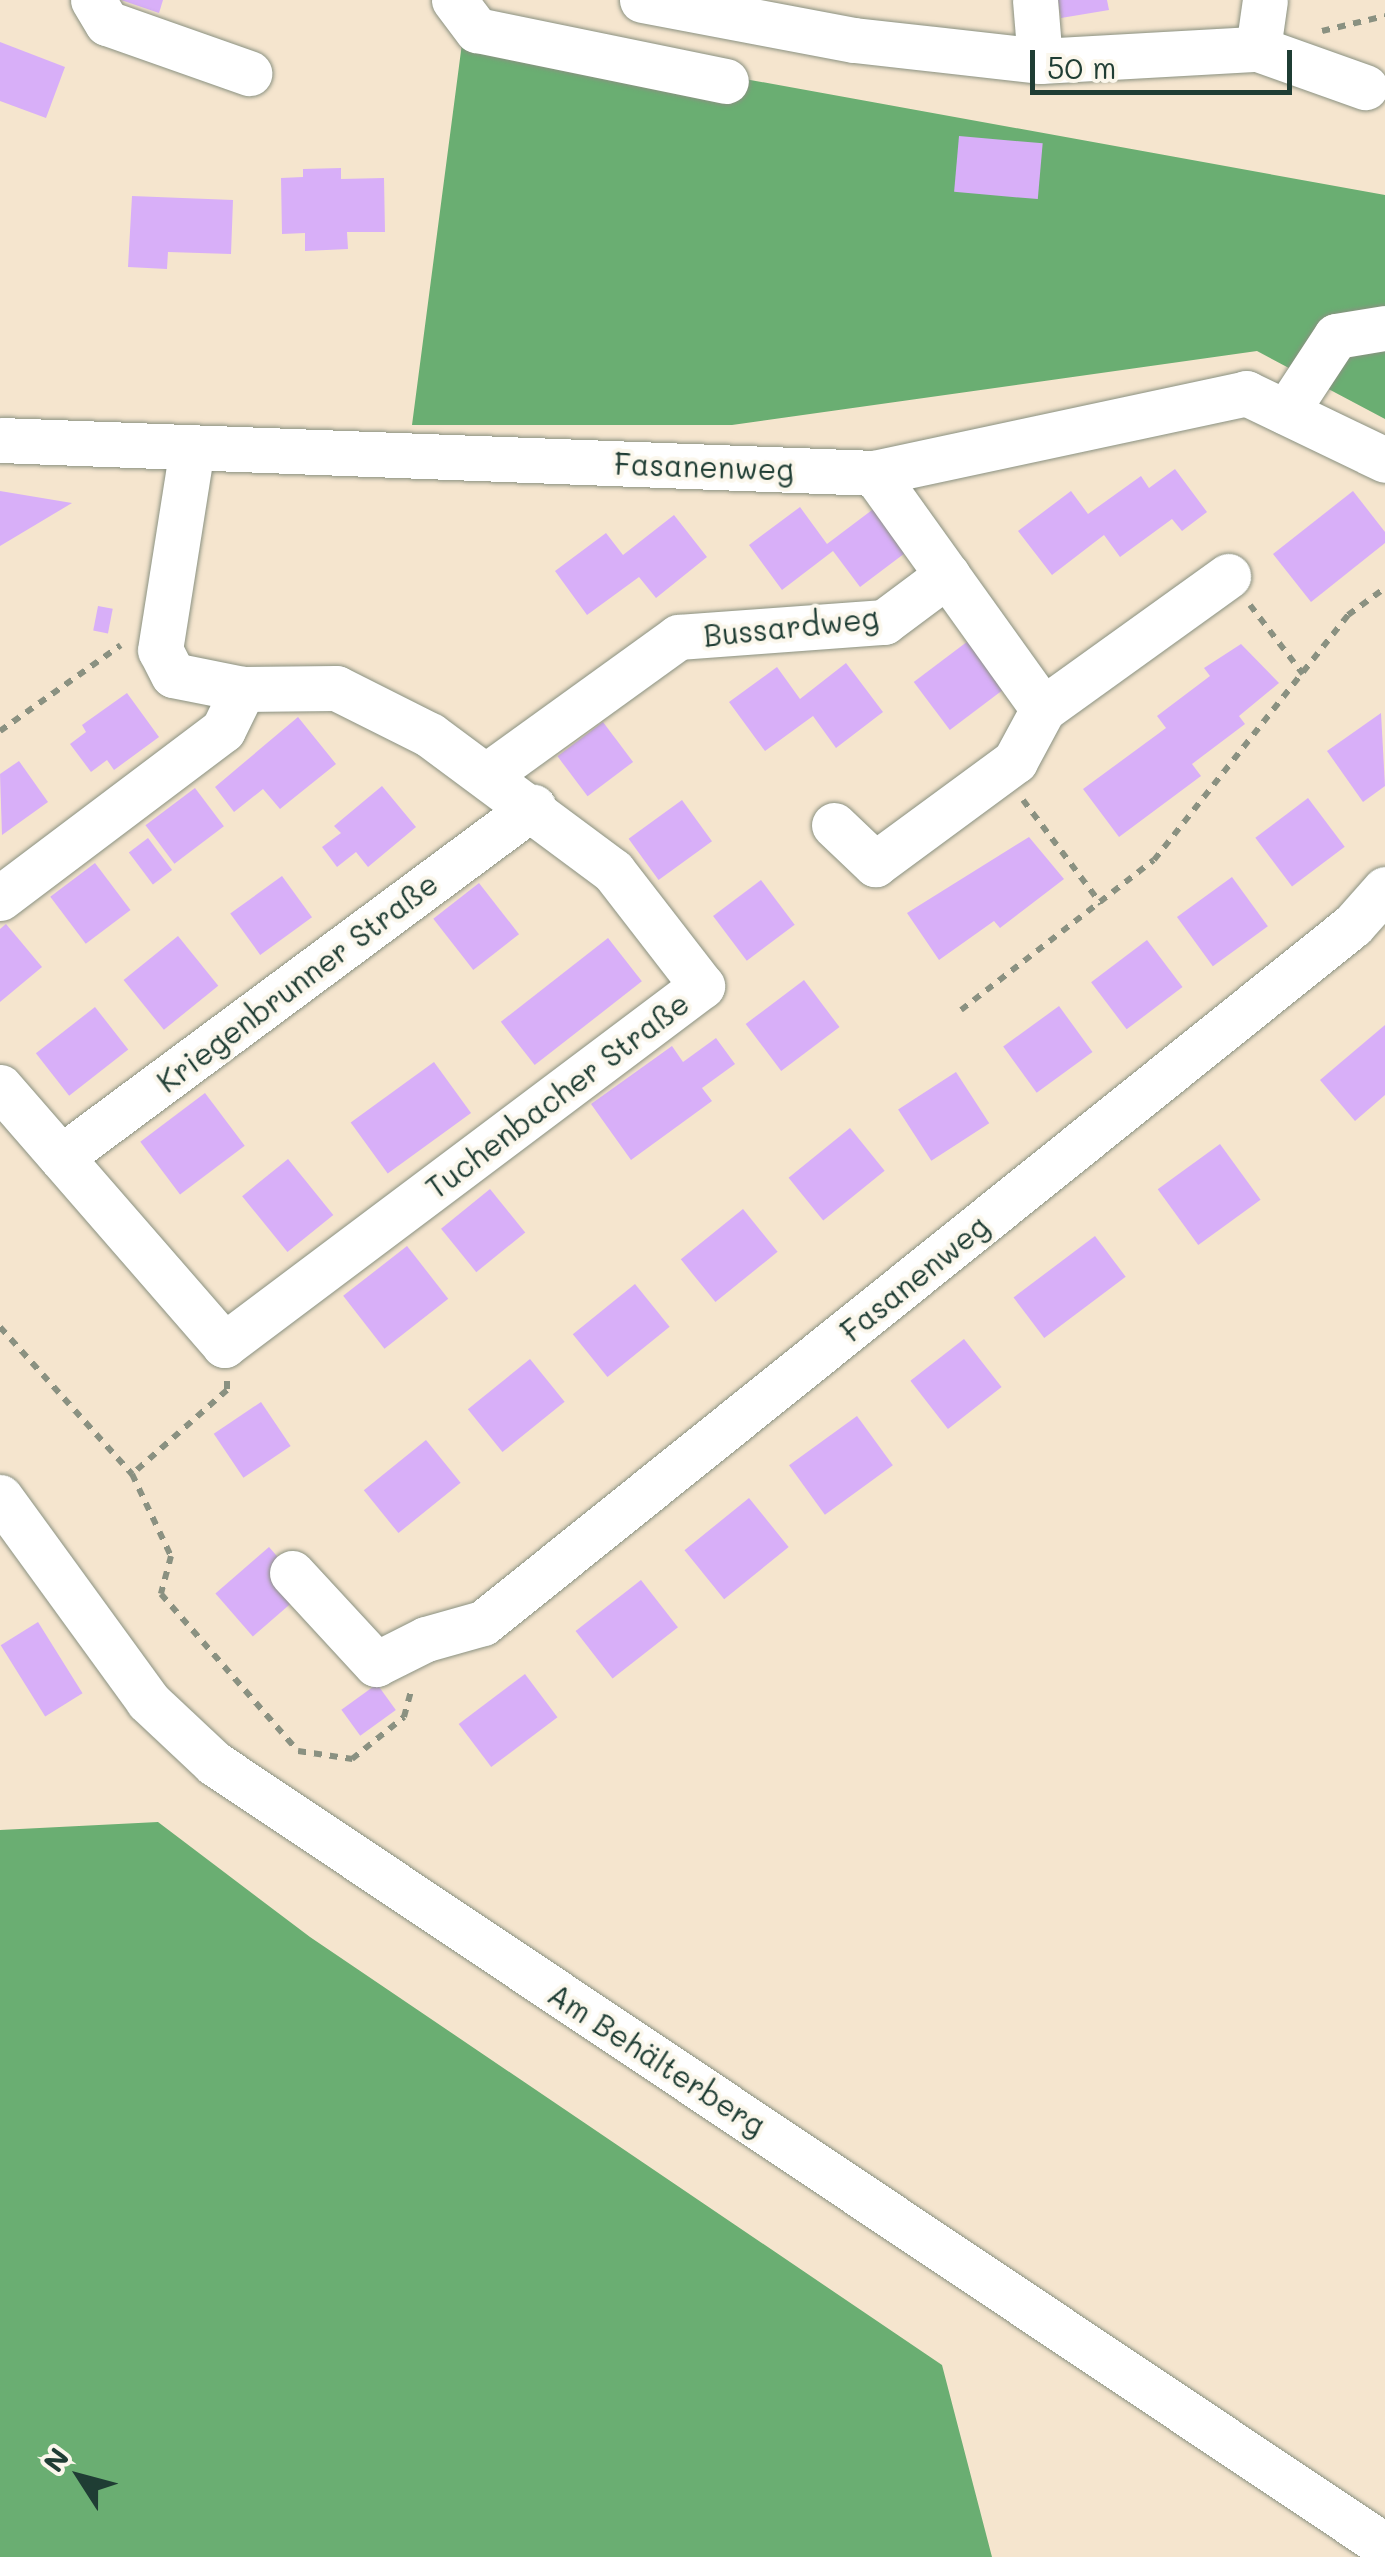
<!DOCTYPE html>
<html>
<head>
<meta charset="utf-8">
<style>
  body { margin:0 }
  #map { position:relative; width:1385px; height:2557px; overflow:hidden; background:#f5e5ce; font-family:Mali,sans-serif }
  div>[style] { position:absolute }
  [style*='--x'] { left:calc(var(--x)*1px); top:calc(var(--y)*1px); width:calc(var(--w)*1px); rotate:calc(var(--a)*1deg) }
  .forest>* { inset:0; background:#6aae72 }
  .building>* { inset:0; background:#d8aff8; transform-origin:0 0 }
  .path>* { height:6px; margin-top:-3px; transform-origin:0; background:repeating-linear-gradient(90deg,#8a9181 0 8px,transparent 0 16px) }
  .roads { filter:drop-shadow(0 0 2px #8a9181) drop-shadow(0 0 2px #8a9181) }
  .minor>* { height:45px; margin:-22.5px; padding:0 22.5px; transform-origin:22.5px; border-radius:22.5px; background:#fff }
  span { translate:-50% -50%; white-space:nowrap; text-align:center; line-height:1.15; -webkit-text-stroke:8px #fbf7ec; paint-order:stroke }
  .street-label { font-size:30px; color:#1f3d34 }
  .north { position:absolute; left:30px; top:2427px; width:100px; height:100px; -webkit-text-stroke:8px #fbf7ec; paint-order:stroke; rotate:306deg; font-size:28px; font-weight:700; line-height:40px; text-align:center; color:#1f3d34 }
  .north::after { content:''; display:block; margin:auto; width:35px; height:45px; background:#1f3d34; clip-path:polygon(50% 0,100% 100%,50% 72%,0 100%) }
  .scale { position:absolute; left:1030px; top:50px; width:262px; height:45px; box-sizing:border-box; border:5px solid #1f3d34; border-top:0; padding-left:12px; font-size:30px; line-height:35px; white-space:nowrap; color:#1f3d34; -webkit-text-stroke:8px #fbf7ec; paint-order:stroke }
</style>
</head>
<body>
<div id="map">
  <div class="forest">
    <div style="clip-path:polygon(464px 28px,1385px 195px,1385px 419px,1257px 351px,732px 425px,412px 425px)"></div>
    <div style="clip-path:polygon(158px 1822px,310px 1937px,942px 2365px,992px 2557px,0 2557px,0 1830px)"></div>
  </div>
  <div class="building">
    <div style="clip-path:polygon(121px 0,163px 0,159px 13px)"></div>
    <div style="clip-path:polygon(1058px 0,1107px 0,1109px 10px,1061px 18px)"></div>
    <div style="clip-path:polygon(0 42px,65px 67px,46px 118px,0 101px)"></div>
    <div style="left:959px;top:136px;width:84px;height:56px;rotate:5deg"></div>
    <div style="clip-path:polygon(341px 168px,341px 179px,384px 178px,385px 232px,347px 232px,348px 249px,305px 251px,305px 233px,282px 234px,281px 178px,303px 177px,303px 169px)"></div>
    <div style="clip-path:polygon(132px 196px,233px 200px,231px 254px,168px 252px,167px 269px,128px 267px)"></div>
    <div style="clip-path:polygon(1175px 469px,1207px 512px,1182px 531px,1172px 519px,1120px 557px,1104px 535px,1052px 575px,1018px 531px,1071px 491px,1088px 514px,1141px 476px,1149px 488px)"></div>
    <div style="clip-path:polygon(0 491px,72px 503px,0 546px)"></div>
    <div style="clip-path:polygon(1353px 491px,1385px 532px,1385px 543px,1311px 602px,1273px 554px)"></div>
    <div style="clip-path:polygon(880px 504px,913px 547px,860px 587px,833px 551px,782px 590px,749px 545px,800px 507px,827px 544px)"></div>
    <div style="clip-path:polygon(674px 515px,707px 557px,656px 598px,639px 577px,587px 615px,555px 571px,606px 533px,623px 555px)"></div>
    <div style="left:98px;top:606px;width:15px;height:25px;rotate:11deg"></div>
    <div style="left:984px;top:629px;width:60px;height:88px;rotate:53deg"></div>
    <div style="clip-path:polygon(1241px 644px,1279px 683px,1239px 716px,1245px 724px,1192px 764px,1201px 776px,1119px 837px,1083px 789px,1166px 728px,1157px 716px,1210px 676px,1204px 668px)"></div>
    <div style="clip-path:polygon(846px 663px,883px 712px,836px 748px,813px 716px,765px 751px,729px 702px,777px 667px,800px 699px)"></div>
    <div style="clip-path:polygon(127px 693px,159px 737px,114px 770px,107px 760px,91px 772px,70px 744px,86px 732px,82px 725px)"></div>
    <div style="clip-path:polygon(1381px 713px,1385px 786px,1363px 802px,1327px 751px)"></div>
    <div style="clip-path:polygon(298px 717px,336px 764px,280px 809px,263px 789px,234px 812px,215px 787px)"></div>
    <div style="left:603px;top:722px;width:50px;height:57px;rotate:53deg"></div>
    <div style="clip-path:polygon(19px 761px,48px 802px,2px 835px,0 774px)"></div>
    <div style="clip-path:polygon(382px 786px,416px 827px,368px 867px,356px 852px,337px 867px,322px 847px,341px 833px,334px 826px)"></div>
    <div style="left:195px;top:788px;width:48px;height:62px;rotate:53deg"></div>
    <div style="left:1308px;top:798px;width:61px;height:66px;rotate:53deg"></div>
    <div style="left:682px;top:800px;width:51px;height:66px;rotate:54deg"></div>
    <div style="clip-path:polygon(1029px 837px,1064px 879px,1000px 928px,994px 921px,939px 960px,907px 913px)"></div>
    <div style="left:148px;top:838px;width:40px;height:24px;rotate:53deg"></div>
    <div style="left:95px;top:863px;width:59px;height:56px;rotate:53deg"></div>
    <div style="left:282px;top:876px;width:51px;height:64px;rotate:54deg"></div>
    <div style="left:1232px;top:877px;width:61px;height:68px;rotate:54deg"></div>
    <div style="left:761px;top:880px;width:56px;height:60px;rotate:53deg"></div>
    <div style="left:479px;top:883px;width:65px;height:58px;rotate:52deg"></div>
    <div style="clip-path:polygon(6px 924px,42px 967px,0 1002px,0 929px)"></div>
    <div style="left:178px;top:936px;width:64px;height:70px;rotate:51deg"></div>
    <div style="left:608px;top:938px;width:55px;height:136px;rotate:52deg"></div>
    <div style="left:1147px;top:940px;width:59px;height:70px;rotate:53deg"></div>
    <div style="left:804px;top:980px;width:59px;height:73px;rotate:53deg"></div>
    <div style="left:1059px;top:1006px;width:57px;height:69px;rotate:54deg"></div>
    <div style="left:95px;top:1007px;width:54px;height:75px;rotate:52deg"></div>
    <div style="clip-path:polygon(1385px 1025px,1385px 1095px,1355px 1121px,1320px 1080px)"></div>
    <div style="clip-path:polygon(716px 1038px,735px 1064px,702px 1088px,712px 1101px,631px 1160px,591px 1104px,672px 1046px,683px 1062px)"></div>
    <div style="left:434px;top:1062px;width:63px;height:103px;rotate:54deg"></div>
    <div style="left:956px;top:1072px;width:61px;height:69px;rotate:57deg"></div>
    <div style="left:205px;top:1093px;width:66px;height:81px;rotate:53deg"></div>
    <div style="left:850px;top:1128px;width:55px;height:79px;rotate:51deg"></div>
    <div style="left:1220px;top:1144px;width:69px;height:77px;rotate:54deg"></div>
    <div style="left:288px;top:1159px;width:72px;height:59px;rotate:51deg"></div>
    <div style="left:490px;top:1189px;width:56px;height:63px;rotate:51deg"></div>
    <div style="left:743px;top:1209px;width:55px;height:80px;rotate:51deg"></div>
    <div style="left:1095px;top:1236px;width:51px;height:102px;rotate:53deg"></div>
    <div style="left:407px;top:1246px;width:67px;height:81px;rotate:52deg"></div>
    <div style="left:635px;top:1284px;width:55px;height:80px;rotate:51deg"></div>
    <div style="left:964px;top:1339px;width:61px;height:68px;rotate:52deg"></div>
    <div style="left:530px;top:1359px;width:55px;height:80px;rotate:51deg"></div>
    <div style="left:261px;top:1402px;width:53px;height:57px;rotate:56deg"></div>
    <div style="left:857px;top:1416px;width:61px;height:84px;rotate:54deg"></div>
    <div style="left:426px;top:1440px;width:55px;height:80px;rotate:51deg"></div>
    <div style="left:749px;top:1498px;width:63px;height:83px;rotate:51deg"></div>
    <div style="left:269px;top:1547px;width:57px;height:71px;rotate:49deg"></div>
    <div style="left:641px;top:1580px;width:60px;height:83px;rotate:52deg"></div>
    <div style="left:38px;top:1622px;width:84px;height:44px;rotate:58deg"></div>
    <div style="left:525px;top:1674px;width:54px;height:83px;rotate:53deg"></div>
    <div style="left:377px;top:1684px;width:32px;height:44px;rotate:54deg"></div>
  </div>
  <div class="path">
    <div style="--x:1322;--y:31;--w:65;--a:-13.4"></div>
    <div style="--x:1250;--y:605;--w:87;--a:52.5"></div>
    <div style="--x:0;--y:731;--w:148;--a:-35.4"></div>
    <div style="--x:1023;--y:800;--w:130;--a:53.1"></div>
    <div style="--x:961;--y:1010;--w:244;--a:-37.9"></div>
    <div style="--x:1154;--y:860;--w:313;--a:-51.6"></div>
    <div style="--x:1348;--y:615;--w:46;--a:-36.1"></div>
    <div style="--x:0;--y:1327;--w:198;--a:48.1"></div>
    <div style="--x:227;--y:1381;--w:9;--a:90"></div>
    <div style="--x:227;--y:1390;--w:127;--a:138.5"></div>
    <div style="--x:132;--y:1474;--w:91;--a:64.6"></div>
    <div style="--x:171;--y:1556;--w:39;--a:105"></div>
    <div style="--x:161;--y:1594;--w:208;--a:48.9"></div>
    <div style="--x:298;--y:1751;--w:55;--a:8.4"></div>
    <div style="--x:352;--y:1759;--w:67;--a:-38.9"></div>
    <div style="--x:404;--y:1717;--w:30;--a:-75"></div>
  </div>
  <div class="roads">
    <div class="minor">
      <div style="--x:93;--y:0;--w:27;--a:59"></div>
      <div style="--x:107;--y:23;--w:151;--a:19.4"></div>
      <div style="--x:454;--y:0;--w:38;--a:53"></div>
      <div style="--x:477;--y:30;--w:254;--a:11.6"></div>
      <div style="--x:642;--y:0;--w:216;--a:10.7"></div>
      <div style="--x:854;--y:40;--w:187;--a:6.4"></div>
      <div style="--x:1040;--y:61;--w:218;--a:-3.2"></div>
      <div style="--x:1258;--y:49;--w:114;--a:19.6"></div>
      <div style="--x:1035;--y:0;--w:61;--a:85.3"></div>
      <div style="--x:1258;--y:49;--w:49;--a:-81.9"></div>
      <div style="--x:1286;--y:412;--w:91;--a:-56.7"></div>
      <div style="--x:1336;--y:336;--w:50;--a:-9.3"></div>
      <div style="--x:0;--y:440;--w:875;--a:2.16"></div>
      <div style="--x:874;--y:473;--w:381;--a:-12.1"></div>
      <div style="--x:1246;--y:393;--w:154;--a:25.7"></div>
      <div style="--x:874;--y:473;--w:290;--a:54.4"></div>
      <div style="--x:487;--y:775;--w:236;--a:-35.8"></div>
      <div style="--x:678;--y:637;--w:207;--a:-4.2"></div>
      <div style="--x:884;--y:622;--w:79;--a:-36.7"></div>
      <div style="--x:834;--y:825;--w:57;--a:43.6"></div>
      <div style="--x:875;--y:864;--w:174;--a:-36.3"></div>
      <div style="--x:1015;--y:761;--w:59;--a:-61.7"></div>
      <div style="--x:1043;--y:709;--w:228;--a:-35.7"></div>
      <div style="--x:0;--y:898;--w:279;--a:-37"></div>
      <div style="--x:223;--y:730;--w:46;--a:-64"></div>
      <div style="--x:0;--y:1087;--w:342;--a:49"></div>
      <div style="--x:224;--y:1345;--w:598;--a:-36.91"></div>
      <div style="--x:702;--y:986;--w:145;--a:-127.7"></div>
      <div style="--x:613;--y:871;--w:228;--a:-143.4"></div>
      <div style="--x:430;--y:735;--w:105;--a:-153.4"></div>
      <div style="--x:336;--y:688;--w:93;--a:179.4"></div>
      <div style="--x:243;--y:689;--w:71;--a:-168.7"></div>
      <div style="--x:173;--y:675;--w:28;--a:-117"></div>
      <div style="--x:160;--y:650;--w:205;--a:-81"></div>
      <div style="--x:61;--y:1157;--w:588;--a:-36.56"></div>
      <div style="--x:0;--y:1497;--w:252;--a:54"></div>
      <div style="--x:148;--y:1701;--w:91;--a:43.2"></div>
      <div style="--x:214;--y:1763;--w:1409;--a:33.77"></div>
      <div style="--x:292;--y:1573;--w:124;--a:47.3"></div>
      <div style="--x:376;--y:1664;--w:56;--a:-26.6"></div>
      <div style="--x:426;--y:1639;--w:59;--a:-15.7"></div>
      <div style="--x:483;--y:1623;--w:1115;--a:-38.74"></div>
      <div style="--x:1353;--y:925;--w:48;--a:-48.4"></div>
    </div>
  </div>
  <div class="street-label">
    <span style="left:704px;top:466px;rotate:2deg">Fasanenweg</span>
    <span style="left:791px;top:626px;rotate:-6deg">Bussardweg</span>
    <span style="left:297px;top:982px;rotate:-37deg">Kriegenbrunner Straße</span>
    <span style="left:557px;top:1095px;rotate:-37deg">Tuchenbacher Straße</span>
    <span style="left:914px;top:1278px;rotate:-39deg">Fasanenweg</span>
    <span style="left:657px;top:2059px;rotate:33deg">Am Behälterberg</span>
  </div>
  <div class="north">N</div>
  <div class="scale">50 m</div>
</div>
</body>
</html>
